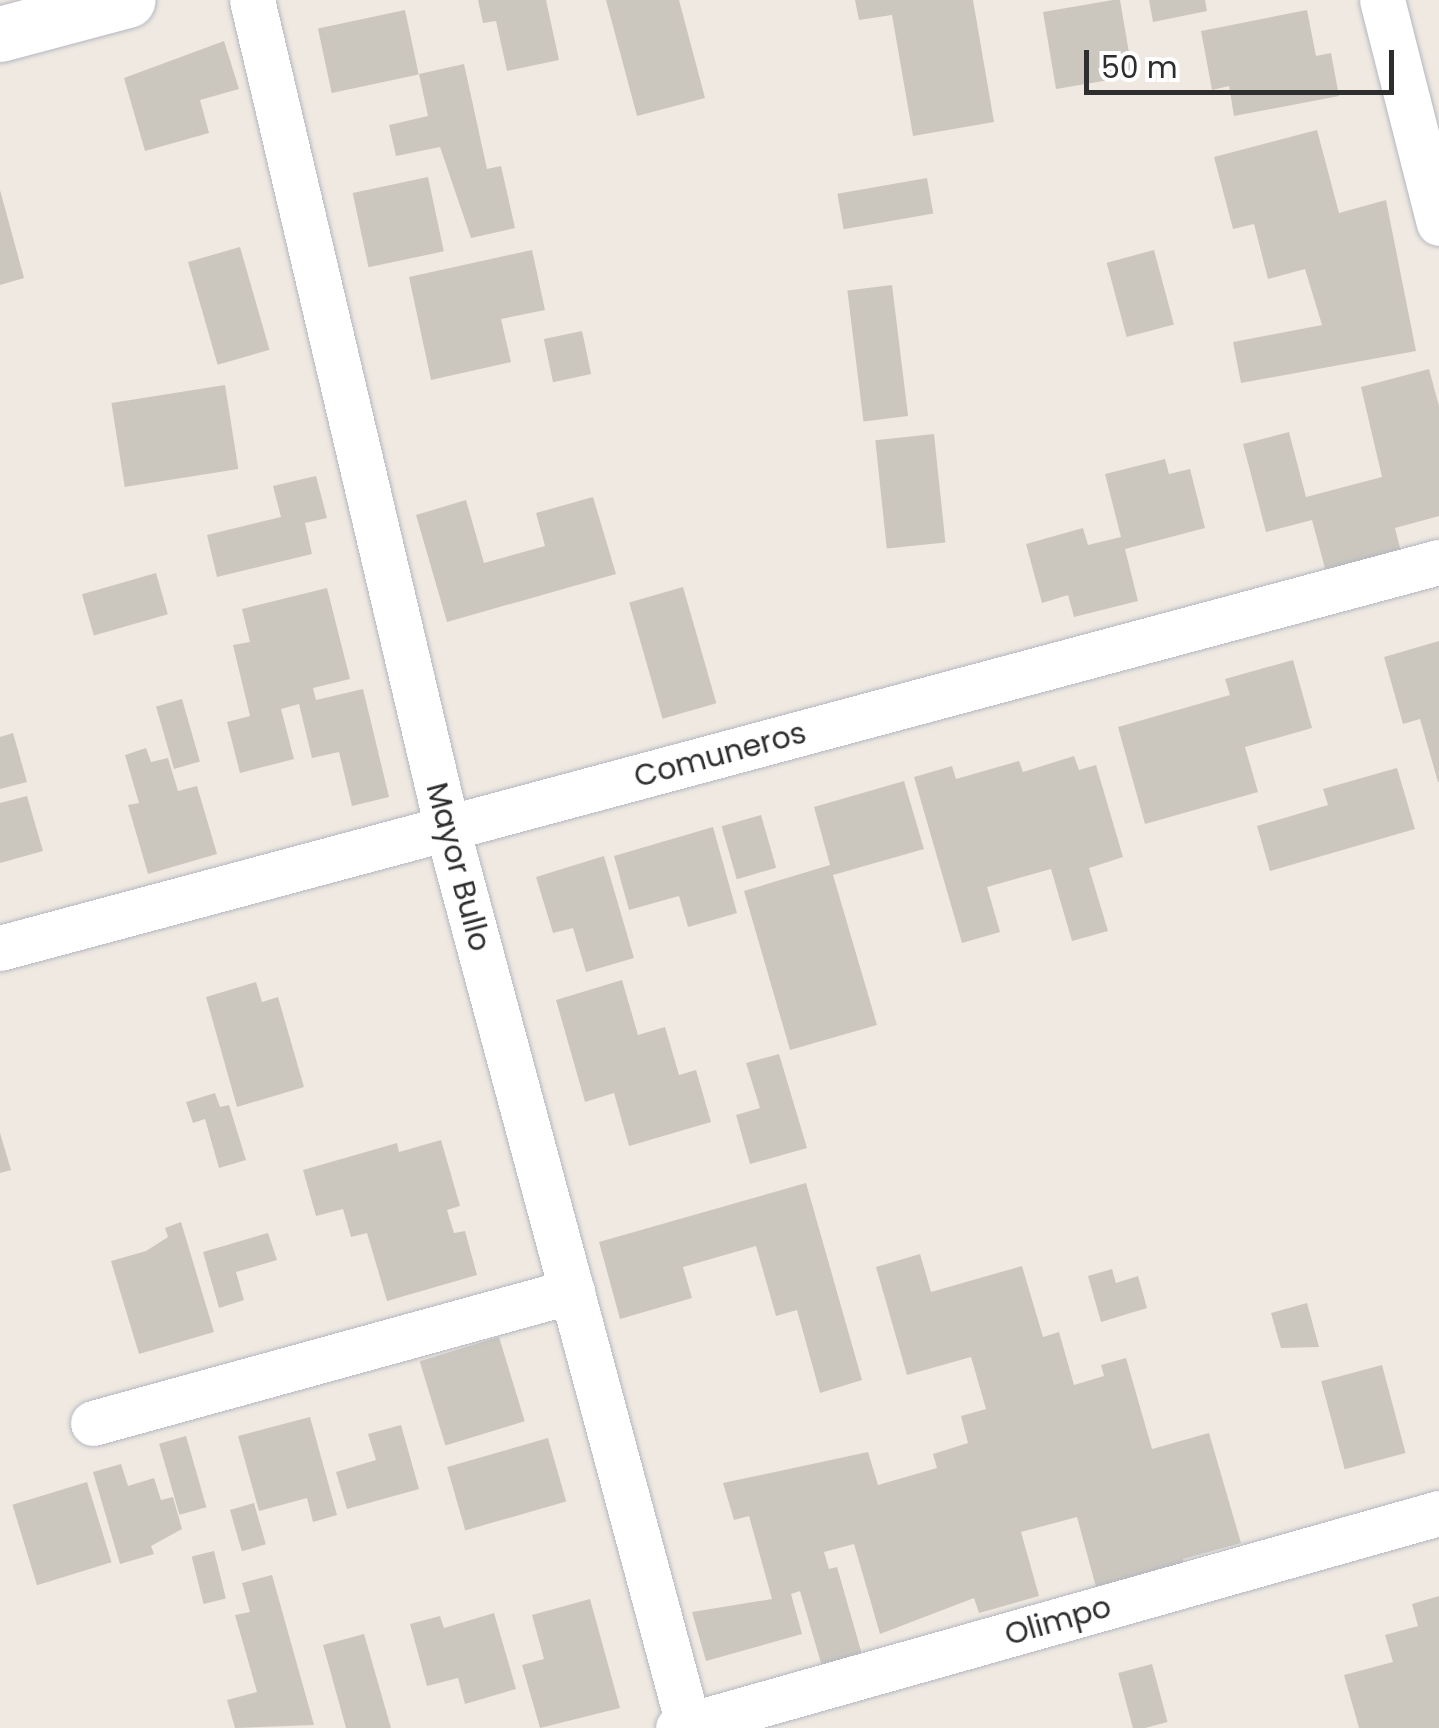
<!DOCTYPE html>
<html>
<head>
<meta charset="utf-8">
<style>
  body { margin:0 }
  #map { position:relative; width:1439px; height:1728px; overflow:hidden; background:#efe9e1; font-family:Poppins,sans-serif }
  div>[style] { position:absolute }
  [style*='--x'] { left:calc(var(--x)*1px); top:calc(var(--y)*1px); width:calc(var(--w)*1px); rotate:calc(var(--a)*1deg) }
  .building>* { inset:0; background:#cbc7bf; transform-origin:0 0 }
  .roads { filter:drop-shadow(0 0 2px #b4b7c1) drop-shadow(0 0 2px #b4b7c1) }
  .minor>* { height:45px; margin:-22.5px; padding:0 22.5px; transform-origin:22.5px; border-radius:22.5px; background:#fff }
  .tertiary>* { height:55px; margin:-27.5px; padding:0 27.5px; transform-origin:27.5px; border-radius:27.5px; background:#fff }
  span { translate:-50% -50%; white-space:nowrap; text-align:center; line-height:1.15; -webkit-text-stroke:8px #fff; paint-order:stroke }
  .street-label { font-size:30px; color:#2e2e2e }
  .scale { position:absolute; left:1084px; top:50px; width:310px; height:45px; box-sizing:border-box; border:5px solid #2e2e2e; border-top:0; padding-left:12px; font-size:30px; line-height:35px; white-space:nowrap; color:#2e2e2e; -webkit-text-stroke:8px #fff; paint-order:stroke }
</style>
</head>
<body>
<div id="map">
  <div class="building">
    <div style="clip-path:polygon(478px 0,546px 0,559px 60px,507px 71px,496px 21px,483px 23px)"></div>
    <div style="clip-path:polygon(606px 0,679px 0,705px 98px,637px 116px)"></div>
    <div style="clip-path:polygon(855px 0,973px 0,994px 122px,913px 136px,892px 15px,859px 20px)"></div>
    <div style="clip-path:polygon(1113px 0,1120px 0,1133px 76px,1056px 89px,1043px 12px)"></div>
    <div style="clip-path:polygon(1149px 0,1205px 0,1207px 11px,1153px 22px)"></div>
    <div style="left:405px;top:10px;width:66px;height:89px;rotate:78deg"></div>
    <div style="clip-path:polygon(1307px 10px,1316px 56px,1331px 53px,1339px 96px,1234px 116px,1229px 86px,1212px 90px,1201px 31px)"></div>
    <div style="clip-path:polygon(224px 41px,239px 89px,200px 100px,209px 133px,145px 151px,124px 78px)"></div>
    <div style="clip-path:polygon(464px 64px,487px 169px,501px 166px,515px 228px,471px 238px,440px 147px,396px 156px,389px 125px,428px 116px,419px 74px)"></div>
    <div style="clip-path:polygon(1317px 130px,1339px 213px,1386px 200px,1416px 351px,1241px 383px,1233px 342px,1322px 325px,1305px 269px,1268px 279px,1254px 224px,1233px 229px,1214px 157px)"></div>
    <div style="left:428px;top:177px;width:76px;height:77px;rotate:78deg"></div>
    <div style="left:927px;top:178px;width:36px;height:91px;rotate:80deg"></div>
    <div style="clip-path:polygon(0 190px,24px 278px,0 285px)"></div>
    <div style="left:240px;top:247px;width:107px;height:54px;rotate:74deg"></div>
    <div style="clip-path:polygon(532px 250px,545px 310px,501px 319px,511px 362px,431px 380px,409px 277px)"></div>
    <div style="left:1154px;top:250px;width:77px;height:49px;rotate:75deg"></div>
    <div style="left:892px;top:285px;width:132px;height:45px;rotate:83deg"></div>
    <div style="left:582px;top:331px;width:44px;height:39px;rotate:78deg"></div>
    <div style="clip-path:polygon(1429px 369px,1439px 406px,1439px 516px,1395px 528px,1401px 552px,1326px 572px,1312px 520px,1266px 532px,1243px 444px,1289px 432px,1306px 497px,1382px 477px,1361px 387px)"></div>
    <div style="left:225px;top:385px;width:85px;height:115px;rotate:81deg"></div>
    <div style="left:934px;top:434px;width:109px;height:59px;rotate:84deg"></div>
    <div style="clip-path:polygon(1165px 459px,1169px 474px,1190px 469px,1205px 528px,1125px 549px,1138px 601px,1074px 617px,1068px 595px,1042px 603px,1026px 544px,1083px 528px,1088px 545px,1121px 537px,1105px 474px)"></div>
    <div style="clip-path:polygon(316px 476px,327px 518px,305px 523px,312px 554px,217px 577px,207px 535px,281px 517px,273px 486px)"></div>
    <div style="clip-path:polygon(593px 497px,616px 574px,447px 622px,416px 515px,466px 500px,484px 563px,545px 546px,536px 513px)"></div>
    <div style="left:156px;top:573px;width:43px;height:77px;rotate:74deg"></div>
    <div style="left:683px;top:587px;width:121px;height:56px;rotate:74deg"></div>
    <div style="clip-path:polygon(327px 588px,350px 679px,313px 688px,316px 700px,363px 689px,389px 797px,352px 806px,339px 752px,312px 758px,299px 704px,281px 709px,294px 759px,240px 773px,227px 722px,250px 716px,233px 645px,250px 642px,242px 609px)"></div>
    <div style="clip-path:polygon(1439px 641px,1439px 782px,1438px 782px,1420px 719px,1403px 724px,1384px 657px)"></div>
    <div style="clip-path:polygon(1293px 660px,1312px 728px,1245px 747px,1258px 792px,1145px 824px,1118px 727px,1230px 695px,1225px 679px)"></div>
    <div style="left:182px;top:699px;width:65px;height:27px;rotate:74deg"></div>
    <div style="clip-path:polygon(13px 733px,27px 782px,0 789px,0 737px)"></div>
    <div style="clip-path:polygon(146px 748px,151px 762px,168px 758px,178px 791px,197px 786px,217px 854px,148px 874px,128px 805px,139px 803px,125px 755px)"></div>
    <div style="clip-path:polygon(1074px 756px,1079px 770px,1096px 765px,1123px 857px,1089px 868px,1108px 931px,1072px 941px,1051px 869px,987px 887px,1000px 932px,962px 943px,914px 777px,952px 766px,956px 779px,1019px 761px,1023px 772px)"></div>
    <div style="clip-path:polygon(1397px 768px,1415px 829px,1270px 871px,1257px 826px,1328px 805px,1323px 789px)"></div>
    <div style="clip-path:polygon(904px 781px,924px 849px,833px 875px,877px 1025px,790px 1050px,744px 891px,830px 865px,814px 807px)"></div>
    <div style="clip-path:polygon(27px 796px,43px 851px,0 863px,0 803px)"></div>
    <div style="left:761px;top:815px;width:55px;height:41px;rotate:74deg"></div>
    <div style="clip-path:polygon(713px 827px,737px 913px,688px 927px,679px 896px,629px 910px,614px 856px)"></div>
    <div style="clip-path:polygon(604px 856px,634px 958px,586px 972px,573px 928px,553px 933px,536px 877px)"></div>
    <div style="clip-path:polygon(622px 980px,638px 1035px,665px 1027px,679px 1075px,696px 1070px,711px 1122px,629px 1146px,614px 1093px,585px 1102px,556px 1000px)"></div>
    <div style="clip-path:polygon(256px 982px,262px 1002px,278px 997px,304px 1087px,237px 1107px,206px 997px)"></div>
    <div style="clip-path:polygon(779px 1054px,807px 1148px,750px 1164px,736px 1115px,760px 1108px,746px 1063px)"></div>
    <div style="clip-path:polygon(215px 1093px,220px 1107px,229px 1105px,246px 1160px,219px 1168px,205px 1119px,193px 1123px,186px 1102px)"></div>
    <div style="clip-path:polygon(0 1133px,11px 1170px,0 1173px)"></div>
    <div style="clip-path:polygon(441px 1140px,460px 1206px,447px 1210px,454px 1233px,465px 1231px,477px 1275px,387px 1301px,367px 1233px,351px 1237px,343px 1209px,316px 1216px,303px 1170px,397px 1143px,399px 1152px)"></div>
    <div style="clip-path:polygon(806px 1183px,862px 1380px,820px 1393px,797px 1310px,776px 1316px,756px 1246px,683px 1267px,692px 1298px,620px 1319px,599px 1242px)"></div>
    <div style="clip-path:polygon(181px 1222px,214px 1332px,139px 1354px,111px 1261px,146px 1251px,168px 1237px,165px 1228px)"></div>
    <div style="clip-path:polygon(268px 1233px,277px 1260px,236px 1272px,244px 1300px,219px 1308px,203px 1252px)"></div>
    <div style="clip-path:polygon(920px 1254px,931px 1292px,1022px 1266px,1043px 1337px,1059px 1332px,1074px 1385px,1104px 1376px,1101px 1365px,1126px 1358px,1152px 1449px,1209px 1433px,1241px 1543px,1183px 1559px,1188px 1577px,1096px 1587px,1077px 1517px,1021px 1532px,1039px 1596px,979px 1613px,974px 1598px,880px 1634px,854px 1544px,824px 1552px,829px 1569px,837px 1567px,863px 1658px,823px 1670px,800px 1591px,791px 1594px,802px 1634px,706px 1661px,692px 1612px,772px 1599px,749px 1516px,734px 1520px,723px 1483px,868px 1452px,878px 1485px,937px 1468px,933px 1454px,968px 1443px,961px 1416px,986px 1409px,971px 1357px,907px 1375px,876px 1267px)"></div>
    <div style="clip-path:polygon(1112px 1269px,1116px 1283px,1138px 1276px,1147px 1308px,1101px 1322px,1088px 1276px)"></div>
    <div style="clip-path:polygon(1307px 1303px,1319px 1347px,1281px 1348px,1271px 1313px)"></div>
    <div style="left:499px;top:1337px;width:88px;height:83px;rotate:73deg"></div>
    <div style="left:1382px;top:1365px;width:91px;height:63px;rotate:75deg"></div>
    <div style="clip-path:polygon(310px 1417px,337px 1515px,313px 1522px,307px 1498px,259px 1511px,238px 1436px)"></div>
    <div style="clip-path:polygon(401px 1425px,419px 1489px,347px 1509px,336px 1472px,376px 1460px,368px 1434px)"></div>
    <div style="left:186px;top:1436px;width:74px;height:28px;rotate:74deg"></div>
    <div style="left:548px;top:1438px;width:66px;height:105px;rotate:74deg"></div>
    <div style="clip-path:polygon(121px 1464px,128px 1486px,154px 1478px,161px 1500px,173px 1497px,182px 1529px,151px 1546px,154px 1554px,120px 1564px,93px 1472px)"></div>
    <div style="left:87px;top:1482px;width:84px;height:78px;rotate:73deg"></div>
    <div style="left:254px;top:1503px;width:43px;height:25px;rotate:74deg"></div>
    <div style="left:214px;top:1551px;width:49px;height:23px;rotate:76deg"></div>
    <div style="clip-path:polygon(272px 1575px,314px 1725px,235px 1728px,227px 1700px,257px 1692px,235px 1615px,250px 1612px,242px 1583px)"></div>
    <div style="clip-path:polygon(1439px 1596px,1439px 1728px,1359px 1728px,1344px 1675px,1393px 1662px,1385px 1635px,1418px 1626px,1412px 1604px)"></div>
    <div style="clip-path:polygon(590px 1599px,620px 1708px,540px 1728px,522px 1665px,544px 1659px,532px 1615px)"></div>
    <div style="clip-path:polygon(494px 1613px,516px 1689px,465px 1704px,458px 1678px,427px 1686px,410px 1624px,440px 1616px,444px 1628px)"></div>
    <div style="clip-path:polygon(364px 1634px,391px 1728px,346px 1728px,323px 1645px)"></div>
    <div style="left:1152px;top:1664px;width:60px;height:35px;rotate:75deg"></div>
  </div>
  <div class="roads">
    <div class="minor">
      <div style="--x:252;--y:0;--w:851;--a:76.75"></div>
      <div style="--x:447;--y:828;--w:932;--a:74.95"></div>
      <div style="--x:1382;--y:0;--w:230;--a:75.7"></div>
      <div style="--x:0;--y:948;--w:1490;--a:-15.02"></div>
      <div style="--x:93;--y:1423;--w:497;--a:-15.4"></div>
      <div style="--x:678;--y:1728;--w:791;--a:-15.78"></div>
    </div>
    <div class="tertiary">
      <div style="--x:0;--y:34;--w:132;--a:-14.9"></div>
    </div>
  </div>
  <div class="street-label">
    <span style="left:720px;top:755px;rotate:-15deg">Comuneros</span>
    <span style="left:458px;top:867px;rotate:75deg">Mayor Bullo</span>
    <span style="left:1058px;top:1621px;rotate:-16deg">Olimpo</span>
  </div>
  <div class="scale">50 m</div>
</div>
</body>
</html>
